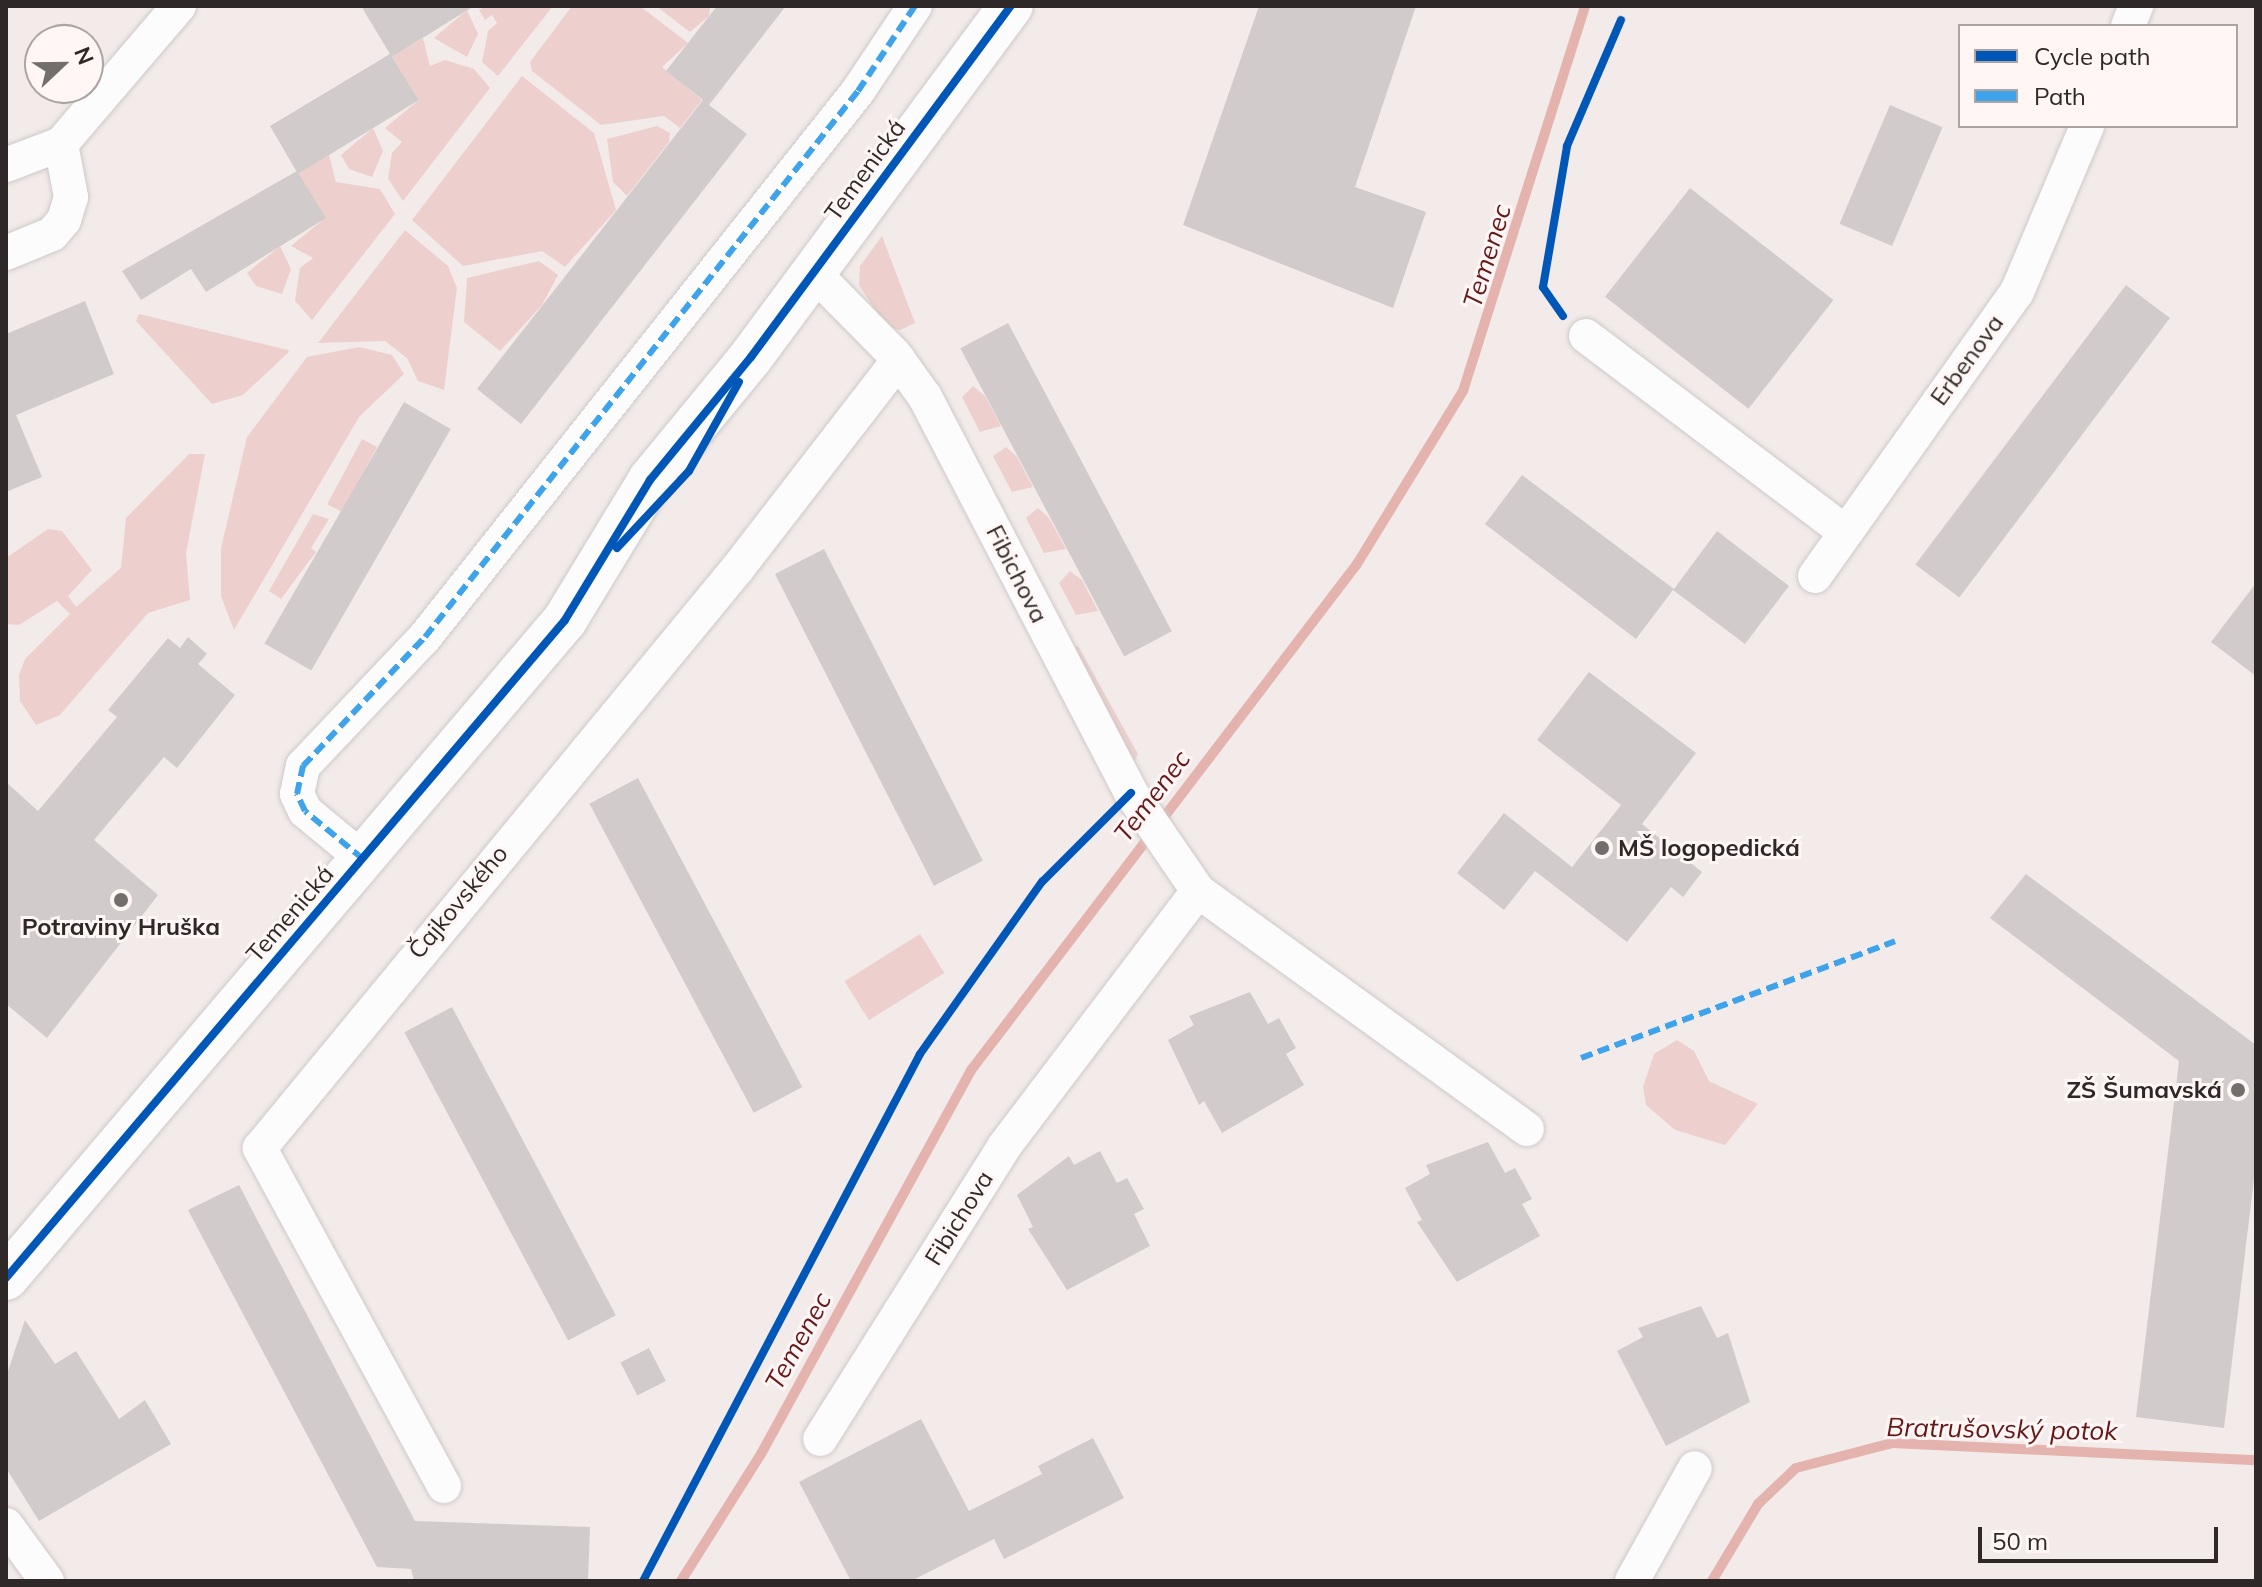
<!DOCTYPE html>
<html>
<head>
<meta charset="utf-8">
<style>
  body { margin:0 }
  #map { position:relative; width:2262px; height:1587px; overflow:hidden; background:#f2ebea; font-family:Mulish,sans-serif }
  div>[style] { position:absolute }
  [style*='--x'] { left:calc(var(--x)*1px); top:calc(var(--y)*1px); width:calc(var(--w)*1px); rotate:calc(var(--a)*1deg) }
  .green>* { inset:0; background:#edd0cd; transform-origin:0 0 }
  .stream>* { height:10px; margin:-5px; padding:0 5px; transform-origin:5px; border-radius:5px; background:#e5b3ae }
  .building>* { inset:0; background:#d1cccb; transform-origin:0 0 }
  .roads { filter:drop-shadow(0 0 2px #cec9c8) drop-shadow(0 0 2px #cec9c8) }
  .street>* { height:34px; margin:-17px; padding:0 17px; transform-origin:17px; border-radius:17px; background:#fdfcfc }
  .secondary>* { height:44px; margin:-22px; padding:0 22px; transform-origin:22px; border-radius:22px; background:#fdfcfc }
  .quiet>* { height:6px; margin-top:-3px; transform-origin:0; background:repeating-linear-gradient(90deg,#3ea3eb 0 12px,transparent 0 18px) }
  .cycleway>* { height:8px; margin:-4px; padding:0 4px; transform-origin:4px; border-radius:4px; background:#0057b8 }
  .dots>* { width:22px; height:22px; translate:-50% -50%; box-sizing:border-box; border:4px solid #fff6f5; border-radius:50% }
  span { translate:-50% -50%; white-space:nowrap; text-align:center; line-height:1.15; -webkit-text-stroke:6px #fff6f5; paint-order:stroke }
  .street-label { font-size:24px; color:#2e2928 }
  .poi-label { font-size:24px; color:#2e2928; font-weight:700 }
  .left { translate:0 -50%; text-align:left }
  .right { translate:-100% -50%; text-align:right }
  .water-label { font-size:26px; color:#661717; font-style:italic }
  .frame { position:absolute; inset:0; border:8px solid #2e2928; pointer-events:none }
  .legend { position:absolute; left:1958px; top:24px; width:280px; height:104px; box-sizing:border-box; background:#fff6f5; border:2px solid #aba4a3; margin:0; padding:10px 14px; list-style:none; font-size:24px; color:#2e2928 }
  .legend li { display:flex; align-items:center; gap:16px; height:40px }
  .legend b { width:40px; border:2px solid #aba4a3 }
  .north { position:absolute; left:24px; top:24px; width:80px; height:80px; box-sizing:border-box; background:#fff6f5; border:2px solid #aba4a3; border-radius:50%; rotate:68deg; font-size:22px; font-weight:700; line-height:32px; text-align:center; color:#2e2928 }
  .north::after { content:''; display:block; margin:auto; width:28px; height:36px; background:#736d6c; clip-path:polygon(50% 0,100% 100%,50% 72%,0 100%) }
  .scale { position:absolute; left:1978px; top:1527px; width:240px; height:36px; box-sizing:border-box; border:4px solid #2e2928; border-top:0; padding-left:10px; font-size:24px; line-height:28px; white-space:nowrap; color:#2e2928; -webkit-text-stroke:6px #fff6f5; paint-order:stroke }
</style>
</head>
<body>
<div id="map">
  <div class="green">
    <div style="clip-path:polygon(485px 6px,553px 6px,498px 76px,482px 62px,488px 31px,497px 23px,492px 15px,485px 20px,479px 10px)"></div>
    <div style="clip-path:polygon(572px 6px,640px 6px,688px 43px,662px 67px,702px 100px,680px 128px,664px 116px,601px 125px,532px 71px,530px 62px)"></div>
    <div style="clip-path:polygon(656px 6px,710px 6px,709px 16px,690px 32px)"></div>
    <div style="clip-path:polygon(467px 10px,478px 34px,467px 57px,434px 38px)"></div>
    <div style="clip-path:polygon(423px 38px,430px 66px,445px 60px,474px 69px,490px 88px,403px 201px,388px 179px,392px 153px,402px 142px,385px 128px,419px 100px,392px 57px)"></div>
    <div style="clip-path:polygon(522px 76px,594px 133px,616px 210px,565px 267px,542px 251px,463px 266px,412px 220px)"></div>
    <div style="clip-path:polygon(657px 126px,670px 133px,669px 142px,627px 196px,613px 182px,607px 139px)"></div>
    <div style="clip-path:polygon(373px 128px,383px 151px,372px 177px,349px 169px,341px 155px)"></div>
    <div style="clip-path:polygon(329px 155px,336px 182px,380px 189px,395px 214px,312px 320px,295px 301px,300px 268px,313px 258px,291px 246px,325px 218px,298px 174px)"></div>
    <div style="clip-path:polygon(405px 230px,448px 266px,457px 288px,444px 390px,418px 381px,407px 358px,385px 341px,318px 343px)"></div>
    <div style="clip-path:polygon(882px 236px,915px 323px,900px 330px,886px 327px,859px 285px,860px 266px)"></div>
    <div style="clip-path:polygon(280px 246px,291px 269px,282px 294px,256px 286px,247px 273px)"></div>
    <div style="clip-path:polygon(539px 261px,558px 275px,542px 305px,500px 351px,464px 322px,467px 278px)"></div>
    <div style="clip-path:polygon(139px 314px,288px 350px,289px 352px,243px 395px,212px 404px,136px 321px)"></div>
    <div style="clip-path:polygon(359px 347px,392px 355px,404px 374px,359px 417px,234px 630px,221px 596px,221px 548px,247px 437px,307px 357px)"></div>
    <div style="clip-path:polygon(973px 386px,985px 396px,1001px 426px,980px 432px,962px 397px)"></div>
    <div style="left:362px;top:439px;width:17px;height:74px;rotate:28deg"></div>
    <div style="clip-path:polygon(1006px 447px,1017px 457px,1033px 487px,1012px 492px,993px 456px)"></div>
    <div style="clip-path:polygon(189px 454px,205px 454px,186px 553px,190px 600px,148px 613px,60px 715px,36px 725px,20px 701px,19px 675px,25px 659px,70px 614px,57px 601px,19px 625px,6px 624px,6px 558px,48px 529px,62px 531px,92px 570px,68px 596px,76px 607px,121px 568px,126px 518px)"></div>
    <div style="clip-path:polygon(1038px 508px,1049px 518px,1066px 549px,1044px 553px,1026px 518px)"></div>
    <div style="clip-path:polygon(313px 514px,329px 519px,311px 548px,316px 552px,281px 599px,269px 591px)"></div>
    <div style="clip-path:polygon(1070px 571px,1082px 580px,1098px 611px,1076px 615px,1059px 583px)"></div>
    <div style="clip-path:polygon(1078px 646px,1138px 754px,1131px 767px,1070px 649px)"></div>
    <div style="left:920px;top:934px;width:46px;height:89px;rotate:58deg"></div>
    <div style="clip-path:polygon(1677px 1040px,1694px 1051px,1709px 1081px,1758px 1104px,1725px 1145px,1675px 1130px,1646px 1105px,1643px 1087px,1654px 1054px)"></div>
  </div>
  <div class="stream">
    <div style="--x:681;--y:1581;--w:150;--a:-57.8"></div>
    <div style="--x:761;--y:1454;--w:439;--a:-61.3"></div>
    <div style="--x:972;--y:1069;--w:635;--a:-52.68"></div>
    <div style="--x:1357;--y:564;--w:203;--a:-58.5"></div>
    <div style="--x:1463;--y:391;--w:404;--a:-72.4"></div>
    <div style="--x:1712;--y:1581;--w:90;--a:-59.1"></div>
    <div style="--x:1758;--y:1504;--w:52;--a:-43.5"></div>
    <div style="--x:1796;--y:1468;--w:99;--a:-14.6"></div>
    <div style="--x:1892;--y:1443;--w:364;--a:2.7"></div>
  </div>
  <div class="building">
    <div style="clip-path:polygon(361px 6px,474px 6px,392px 57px,419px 100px,298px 174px,270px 126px,390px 54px)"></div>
    <div style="clip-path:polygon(717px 6px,786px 6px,709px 105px,747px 134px,521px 424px,477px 389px,703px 100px,666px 71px)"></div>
    <div style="clip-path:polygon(1259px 6px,1416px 6px,1355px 187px,1426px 212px,1393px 308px,1183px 225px)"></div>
    <div style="left:1890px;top:105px;width:57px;height:129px;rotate:23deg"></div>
    <div style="clip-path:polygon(297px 171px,326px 218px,206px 292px,191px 269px,141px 300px,122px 271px)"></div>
    <div style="left:1690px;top:188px;width:182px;height:138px;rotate:38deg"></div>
    <div style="left:2126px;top:285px;width:55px;height:350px;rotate:37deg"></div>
    <div style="clip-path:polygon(85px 301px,114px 374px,16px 415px,42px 477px,6px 492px,6px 334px)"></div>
    <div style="left:1008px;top:323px;width:349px;height:54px;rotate:62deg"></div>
    <div style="left:404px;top:402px;width:54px;height:279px;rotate:30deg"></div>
    <div style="clip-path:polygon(1522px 475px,1674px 589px,1717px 531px,1789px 586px,1745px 644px,1673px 590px,1636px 639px,1485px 524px)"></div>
    <div style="left:824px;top:549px;width:350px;height:55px;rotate:63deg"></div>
    <div style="clip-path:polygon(2256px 583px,2256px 676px,2211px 642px)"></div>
    <div style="clip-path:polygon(188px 637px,207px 654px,198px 664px,235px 695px,177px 768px,164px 757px,94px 840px,158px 895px,47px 1038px,6px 1004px,6px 782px,38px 811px,117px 717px,108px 710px,168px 638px,180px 648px)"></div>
    <div style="clip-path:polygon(1589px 672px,1696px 753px,1642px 824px,1702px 872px,1683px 897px,1671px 887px,1627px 942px,1535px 871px,1504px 910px,1457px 873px,1504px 813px,1572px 867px,1621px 805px,1537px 740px)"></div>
    <div style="left:638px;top:778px;width:350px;height:55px;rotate:62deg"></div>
    <div style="clip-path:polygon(2026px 874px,2256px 1045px,2256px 1162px,2224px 1428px,2136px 1417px,2179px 1061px,1990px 918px)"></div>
    <div style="clip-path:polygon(1250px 992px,1268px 1024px,1279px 1018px,1296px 1048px,1286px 1054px,1304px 1085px,1222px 1133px,1204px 1101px,1199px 1105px,1168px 1040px,1194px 1025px,1189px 1016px)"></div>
    <div style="left:452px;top:1007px;width:349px;height:54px;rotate:62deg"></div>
    <div style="clip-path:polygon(1488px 1142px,1505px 1173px,1515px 1168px,1532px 1199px,1522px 1204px,1540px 1236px,1457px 1282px,1417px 1222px,1422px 1220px,1405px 1188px,1430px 1174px,1426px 1165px)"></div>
    <div style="clip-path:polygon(1100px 1151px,1117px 1183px,1127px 1178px,1144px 1209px,1134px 1214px,1150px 1246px,1067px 1290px,1028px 1229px,1033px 1227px,1017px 1195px,1069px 1156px,1074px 1165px)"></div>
    <div style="clip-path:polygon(239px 1185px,415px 1521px,590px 1527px,588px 1581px,414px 1581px,411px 1569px,377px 1567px,188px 1210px)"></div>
    <div style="clip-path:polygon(1701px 1306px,1717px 1338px,1728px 1333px,1750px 1402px,1666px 1446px,1617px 1351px,1643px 1337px,1638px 1328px)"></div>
    <div style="clip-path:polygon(25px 1320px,55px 1364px,76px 1351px,119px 1419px,145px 1400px,171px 1444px,39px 1521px,6px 1468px,6px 1377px)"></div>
    <div style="left:649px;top:1348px;width:37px;height:32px;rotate:63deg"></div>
    <div style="clip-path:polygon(921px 1419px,969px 1511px,1042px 1474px,1038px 1466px,1093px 1438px,1124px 1498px,1004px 1559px,994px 1539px,911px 1581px,851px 1581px,799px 1482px)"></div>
  </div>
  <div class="roads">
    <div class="street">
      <div style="--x:2128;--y:26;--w:22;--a:-68"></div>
      <div style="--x:6;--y:165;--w:59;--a:-20.9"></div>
      <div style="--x:61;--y:144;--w:182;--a:-49.5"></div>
      <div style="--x:6;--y:253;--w:50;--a:-22.4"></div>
      <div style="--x:52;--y:234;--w:18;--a:-49"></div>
      <div style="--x:64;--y:220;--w:24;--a:-73"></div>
      <div style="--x:71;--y:197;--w:54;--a:-100.7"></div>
      <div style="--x:814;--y:273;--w:114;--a:45.4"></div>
      <div style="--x:894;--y:354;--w:53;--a:54.2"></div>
      <div style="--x:925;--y:397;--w:446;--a:62.5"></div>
      <div style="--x:1131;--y:793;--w:119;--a:55.6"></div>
      <div style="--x:1198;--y:891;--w:321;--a:127.2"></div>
      <div style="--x:1004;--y:1147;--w:345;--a:122.2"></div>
      <div style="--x:1586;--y:336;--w:325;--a:37.1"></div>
      <div style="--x:1815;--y:576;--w:349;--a:-54.6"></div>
      <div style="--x:2017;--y:292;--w:180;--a:-67.1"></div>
      <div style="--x:363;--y:859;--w:75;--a:-140.4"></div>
      <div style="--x:305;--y:811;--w:19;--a:-115"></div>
      <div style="--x:297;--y:794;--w:29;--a:-78"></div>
      <div style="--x:303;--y:766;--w:178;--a:-46.6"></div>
      <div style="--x:425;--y:637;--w:697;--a:-51.58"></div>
      <div style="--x:858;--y:91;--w:102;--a:-56.2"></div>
      <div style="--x:1198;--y:891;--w:406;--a:35.9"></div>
      <div style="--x:444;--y:1486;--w:385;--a:-118.6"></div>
      <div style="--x:260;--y:1148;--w:752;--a:-50.51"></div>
      <div style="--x:738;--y:568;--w:263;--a:-52.3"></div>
      <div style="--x:6;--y:1525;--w:69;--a:53.8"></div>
      <div style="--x:1632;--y:1581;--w:129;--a:-60.9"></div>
    </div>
    <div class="secondary">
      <div style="--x:6;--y:1278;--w:863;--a:-49.65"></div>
      <div style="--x:565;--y:620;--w:164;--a:-58.7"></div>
      <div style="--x:650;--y:480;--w:159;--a:-50.6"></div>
      <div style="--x:751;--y:357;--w:437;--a:-53.5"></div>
    </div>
  </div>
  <div class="quiet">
    <div style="--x:363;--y:859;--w:75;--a:-140.4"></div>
    <div style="--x:305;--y:811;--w:19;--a:-115"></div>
    <div style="--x:297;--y:794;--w:29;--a:-78"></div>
    <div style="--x:303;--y:766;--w:178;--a:-46.6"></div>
    <div style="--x:425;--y:637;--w:697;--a:-51.58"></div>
    <div style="--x:858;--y:91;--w:102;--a:-56.2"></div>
    <div style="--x:1581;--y:1058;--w:335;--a:-20.4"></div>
  </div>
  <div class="cycleway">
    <div style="--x:1563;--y:316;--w:35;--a:-125"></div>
    <div style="--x:1543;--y:287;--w:143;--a:-80.3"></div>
    <div style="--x:1567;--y:146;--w:137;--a:-66.8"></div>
    <div style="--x:617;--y:548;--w:105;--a:-46.9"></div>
    <div style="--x:689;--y:471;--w:102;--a:-60.7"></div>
    <div style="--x:6;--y:1278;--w:863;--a:-49.65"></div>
    <div style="--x:565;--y:620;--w:164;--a:-58.7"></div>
    <div style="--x:650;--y:480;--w:159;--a:-50.6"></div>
    <div style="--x:751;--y:357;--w:437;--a:-53.5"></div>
    <div style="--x:643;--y:1581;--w:595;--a:-62.27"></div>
    <div style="--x:920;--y:1054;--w:211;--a:-54.7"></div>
    <div style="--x:1042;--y:882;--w:126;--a:-45"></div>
  </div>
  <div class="dots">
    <div style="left:1602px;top:848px;background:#736d6c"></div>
    <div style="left:121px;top:900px;background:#736d6c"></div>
    <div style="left:2238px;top:1090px;background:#736d6c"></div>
  </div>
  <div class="street-label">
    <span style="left:865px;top:170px;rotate:-54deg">Temenická</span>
    <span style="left:1967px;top:360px;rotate:-54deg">Erbenova</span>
    <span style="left:1017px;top:574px;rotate:63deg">Fibichova</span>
    <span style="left:458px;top:902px;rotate:-50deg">Čajkovského</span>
    <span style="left:290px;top:914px;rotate:-49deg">Temenická</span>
    <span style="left:959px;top:1218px;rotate:-58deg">Fibichova</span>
  </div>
  <div class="poi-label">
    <span class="left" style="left:1618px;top:848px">MŠ logopedická</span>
    <span style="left:121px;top:927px">Potraviny Hruška</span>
    <span class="right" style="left:2222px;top:1090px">ZŠ Šumavská</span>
  </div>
  <div class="water-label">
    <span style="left:1487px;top:256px;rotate:-73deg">Temenec</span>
    <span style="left:1152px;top:796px;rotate:-53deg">Temenec</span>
    <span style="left:798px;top:1341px;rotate:-61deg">Temenec</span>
    <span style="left:2002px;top:1429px;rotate:1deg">Bratrušovský potok</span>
  </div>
  <div class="frame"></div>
  <ul class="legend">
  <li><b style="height:10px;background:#0057b8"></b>Cycle path</li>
  <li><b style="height:10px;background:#3ea3eb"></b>Path</li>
  </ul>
  <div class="north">N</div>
  <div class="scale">50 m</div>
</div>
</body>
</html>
